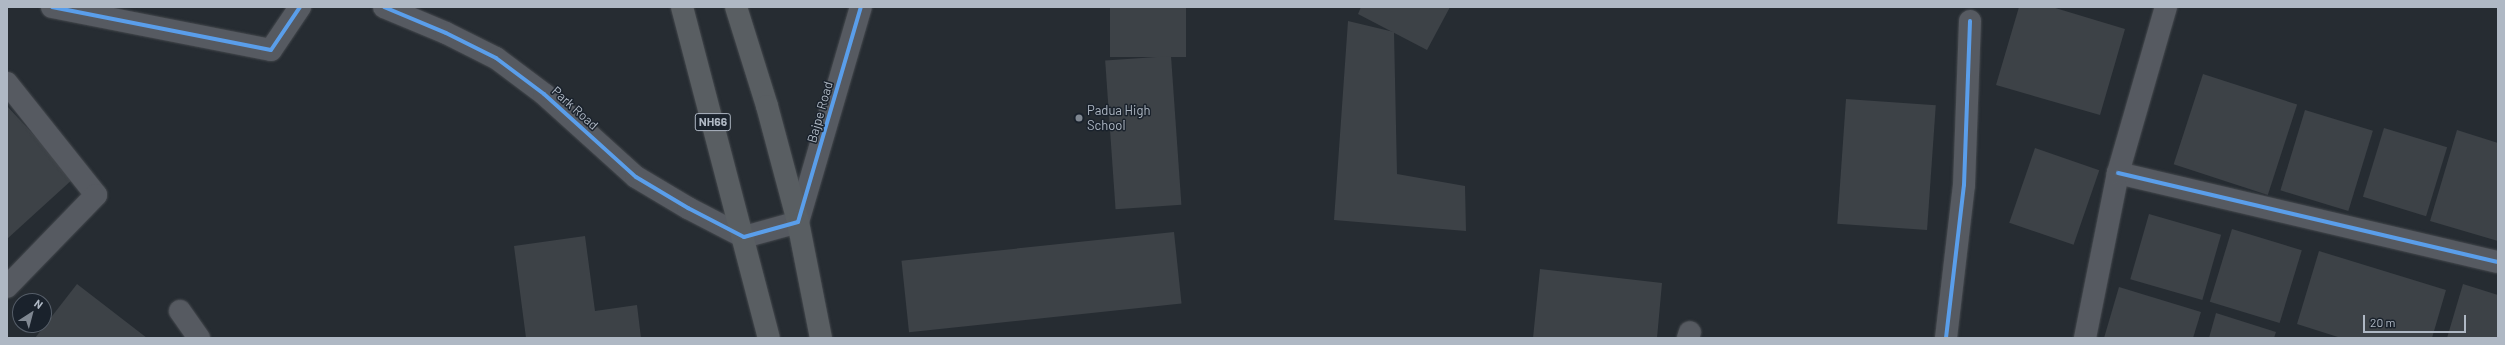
<!DOCTYPE html>
<html>
<head>
<meta charset="utf-8">
<style>
  body { margin:0 }
  #map { position:relative; width:2505px; height:345px; overflow:hidden; background:#262c32; font-family:Barlow,sans-serif }
  div>[style] { position:absolute }
  [style*='--x'] { left:calc(var(--x)*1px); top:calc(var(--y)*1px); width:calc(var(--w)*1px); rotate:calc(var(--a)*1deg) }
  .building>* { inset:0; background:#3d4247; transform-origin:0 0 }
  .roads { filter:drop-shadow(0 0 1px #44484d) drop-shadow(0 0 1px #44484d) }
  .minor>* { height:22px; margin:-11px; padding:0 11px; transform-origin:11px; border-radius:11px; background:#565a61 }
  .tertiary>* { height:22px; margin:-11px; padding:0 11px; transform-origin:11px; border-radius:11px; background:#565a61 }
  .trunk>* { height:22px; margin:-11px; padding:0 11px; transform-origin:11px; border-radius:11px; background:#595e62 }
  .cycleway>* { height:4px; margin:-2px; padding:0 2px; transform-origin:2px; border-radius:2px; background:#5a9eea }
  .dots>* { width:11px; height:11px; translate:-50% -50%; box-sizing:border-box; border:2px solid #1a222c; border-radius:50% }
  span { translate:-50% -50%; white-space:nowrap; text-align:center; line-height:1.15; -webkit-text-stroke:3px #1a222c; paint-order:stroke }
  .shield-label span { padding:1px 3px; background:#1a222c; border:1px solid; border-radius:3px; -webkit-text-stroke-width:0 }
  .shield-label { font-size:12px; color:#afb8c4; font-weight:700 }
  .street-label { font-size:13px; color:#afb8c4 }
  .poi-label { font-size:13px; color:#afb8c4 }
  .left { translate:0 -50%; text-align:left }
  .frame { position:absolute; inset:0; border:8px solid #afb8c4; pointer-events:none }
  .north { position:absolute; left:12px; top:293px; width:40px; height:40px; box-sizing:border-box; background:#1a222c; border:1px solid #565e69; border-radius:50%; rotate:36deg; font-size:11px; font-weight:700; line-height:16px; text-align:center; color:#afb8c4 }
  .north::after { content:''; display:block; margin:auto; width:14px; height:18px; background:#7f8791; clip-path:polygon(50% 0,100% 100%,50% 72%,0 100%) }
  .scale { position:absolute; left:2363px; top:315px; width:103px; height:18px; box-sizing:border-box; border:2px solid #afb8c4; border-top:0; padding-left:5px; font-size:12px; line-height:14px; white-space:nowrap; color:#afb8c4; -webkit-text-stroke:3px #1a222c; paint-order:stroke }
</style>
</head>
<body>
<div id="map">
  <div class="building">
    <div style="left:1110px;top:7px;width:76px;height:50px"></div>
    <div style="clip-path:polygon(1361px 7px,1450px 7px,1427px 50px,1358px 14px)"></div>
    <div style="clip-path:polygon(2019px 7px,2052px 7px,2125px 29px,2100px 115px,1996px 85px)"></div>
    <div style="clip-path:polygon(1348px 21px,1394px 32px,1397px 174px,1465px 186px,1466px 231px,1334px 220px)"></div>
    <div style="left:1171px;top:56px;width:149px;height:66px;rotate:86deg"></div>
    <div style="left:2203px;top:74px;width:99px;height:95px;rotate:18deg"></div>
    <div style="left:1846px;top:99px;width:90px;height:125px;rotate:4deg"></div>
    <div style="clip-path:polygon(7px 106px,74px 178px,7px 239px)"></div>
    <div style="left:2305px;top:110px;width:71px;height:84px;rotate:17deg"></div>
    <div style="left:2384px;top:128px;width:66px;height:72px;rotate:17deg"></div>
    <div style="clip-path:polygon(2457px 130px,2498px 143px,2498px 241px,2430px 221px)"></div>
    <div style="left:2035px;top:148px;width:68px;height:79px;rotate:19deg"></div>
    <div style="left:2149px;top:214px;width:75px;height:68px;rotate:16deg"></div>
    <div style="left:2232px;top:229px;width:73px;height:76px;rotate:17deg"></div>
    <div style="left:1174px;top:232px;width:72px;height:274px;rotate:84deg"></div>
    <div style="clip-path:polygon(585px 236px,595px 311px,637px 305px,641px 338px,526px 338px,514px 246px)"></div>
    <div style="clip-path:polygon(2319px 251px,2446px 290px,2432px 338px,2341px 338px,2297px 324px)"></div>
    <div style="clip-path:polygon(1540px 269px,1662px 283px,1657px 338px,1533px 338px)"></div>
    <div style="clip-path:polygon(77px 284px,147px 338px,35px 338px)"></div>
    <div style="clip-path:polygon(2463px 284px,2498px 295px,2498px 338px,2447px 338px)"></div>
    <div style="clip-path:polygon(2119px 287px,2201px 312px,2193px 338px,2104px 338px)"></div>
    <div style="clip-path:polygon(2216px 313px,2276px 332px,2274px 338px,2209px 338px)"></div>
  </div>
  <div class="roads">
    <div class="minor">
      <div style="--x:52;--y:7;--w:223;--a:11.1"></div>
      <div style="--x:271;--y:50;--w:52;--a:-56"></div>
      <div style="--x:384;--y:7;--w:67;--a:22.8"></div>
      <div style="--x:446;--y:33;--w:56;--a:26.6"></div>
      <div style="--x:496;--y:58;--w:60;--a:36.9"></div>
      <div style="--x:544;--y:94;--w:124;--a:42.1"></div>
      <div style="--x:636;--y:177;--w:61;--a:30.8"></div>
      <div style="--x:688;--y:208;--w:63;--a:27.4"></div>
      <div style="--x:7;--y:83;--w:143;--a:51.5"></div>
      <div style="--x:96;--y:195;--w:128;--a:134.1"></div>
      <div style="--x:2118;--y:173;--w:389;--a:13.2"></div>
      <div style="--x:180;--y:311;--w:33;--a:55"></div>
      <div style="--x:1688;--y:338;--w:6;--a:-72"></div>
      <div style="--x:1946;--y:338;--w:154;--a:-83.3"></div>
      <div style="--x:1964;--y:185;--w:164;--a:-87.9"></div>
      <div style="--x:2085;--y:338;--w:168;--a:-78.7"></div>
      <div style="--x:2118;--y:173;--w:173;--a:-73.9"></div>
    </div>
    <div class="tertiary">
      <div style="--x:744;--y:237;--w:56;--a:-15.5"></div>
      <div style="--x:798;--y:222;--w:224;--a:-73.7"></div>
    </div>
    <div class="trunk">
      <div style="--x:682;--y:7;--w:342;--a:75.3"></div>
      <div style="--x:736;--y:7;--w:104;--a:72.6"></div>
      <div style="--x:767;--y:106;--w:120;--a:75"></div>
      <div style="--x:798;--y:222;--w:118;--a:78.8"></div>
    </div>
  </div>
  <div class="cycleway">
    <div style="--x:52;--y:7;--w:223;--a:11.1"></div>
    <div style="--x:271;--y:50;--w:52;--a:-56"></div>
    <div style="--x:384;--y:7;--w:67;--a:22.8"></div>
    <div style="--x:446;--y:33;--w:56;--a:26.6"></div>
    <div style="--x:496;--y:58;--w:60;--a:36.9"></div>
    <div style="--x:544;--y:94;--w:124;--a:42.1"></div>
    <div style="--x:636;--y:177;--w:61;--a:30.8"></div>
    <div style="--x:688;--y:208;--w:63;--a:27.4"></div>
    <div style="--x:744;--y:237;--w:56;--a:-15.5"></div>
    <div style="--x:798;--y:222;--w:224;--a:-73.7"></div>
    <div style="--x:2118;--y:173;--w:389;--a:13.2"></div>
    <div style="--x:1946;--y:338;--w:154;--a:-83.3"></div>
    <div style="--x:1964;--y:185;--w:164;--a:-87.9"></div>
  </div>
  <div class="dots">
    <div style="left:1079px;top:118px;background:#7f8791"></div>
  </div>
  <div class="shield-label">
    <span style="left:713px;top:122px">NH66</span>
  </div>
  <div class="street-label">
    <span style="left:575px;top:108px;rotate:42deg">Park Road</span>
    <span style="left:820px;top:112px;rotate:-74deg">Bajpe Road</span>
  </div>
  <div class="poi-label">
    <span class="left" style="left:1087px;top:118px">Padua High<br>School</span>
  </div>
  <div class="frame"></div>
  <div class="north">N</div>
  <div class="scale">20 m</div>
</div>
</body>
</html>
